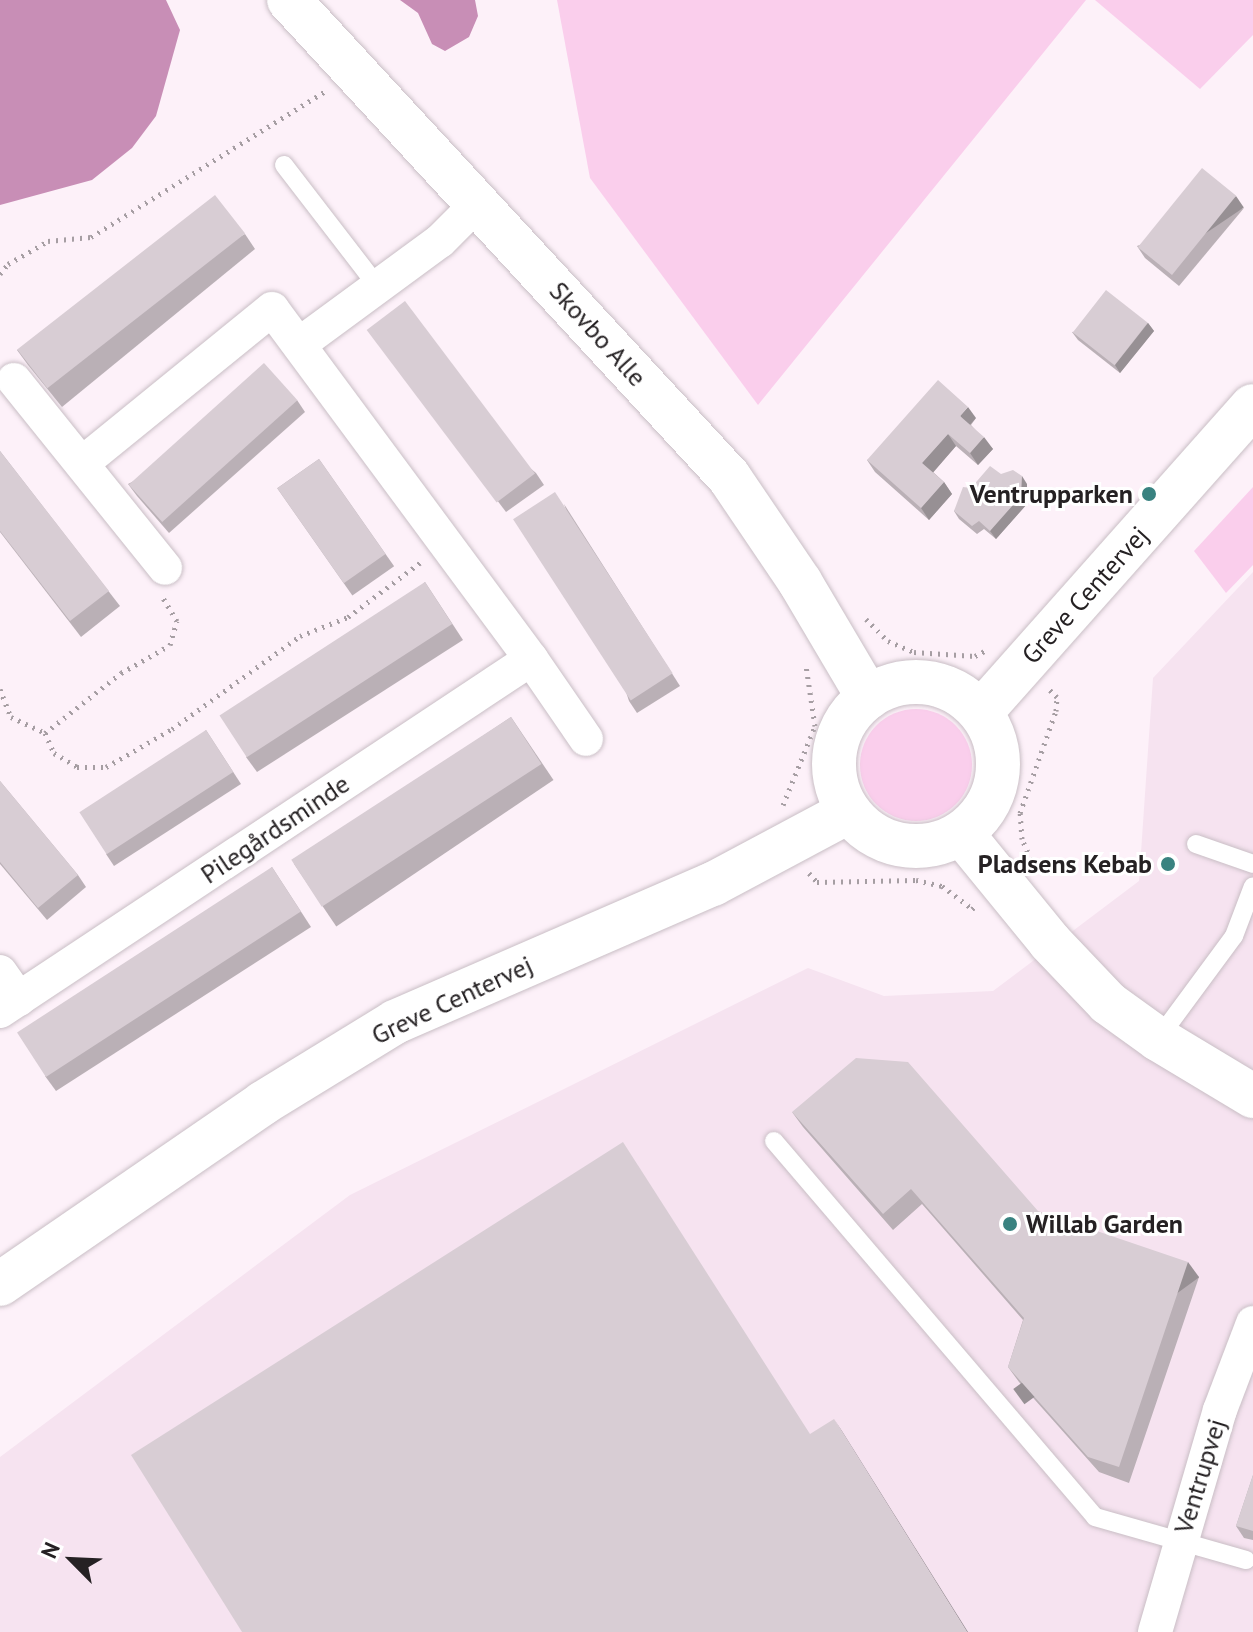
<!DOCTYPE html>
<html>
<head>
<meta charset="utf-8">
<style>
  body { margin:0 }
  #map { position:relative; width:1253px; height:1632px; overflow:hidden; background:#fdf1f9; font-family:"PT Sans",sans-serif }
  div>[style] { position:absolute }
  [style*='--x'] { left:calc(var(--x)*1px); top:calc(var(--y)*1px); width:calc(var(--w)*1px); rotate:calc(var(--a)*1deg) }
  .built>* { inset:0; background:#f6e3f0 }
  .green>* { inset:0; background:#faceec }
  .round { border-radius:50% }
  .water>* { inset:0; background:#c88eb6 }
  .path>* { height:5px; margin-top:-2.5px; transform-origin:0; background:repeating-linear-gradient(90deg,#a69ea3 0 2px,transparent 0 8px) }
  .roads { filter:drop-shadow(0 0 2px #c9bec5) drop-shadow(0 0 2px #c9bec5) }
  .lane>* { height:18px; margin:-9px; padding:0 9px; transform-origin:9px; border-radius:9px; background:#fff }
  .street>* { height:34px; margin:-17px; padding:0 17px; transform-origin:17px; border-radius:17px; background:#fff }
  .secondary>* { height:44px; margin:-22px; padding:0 22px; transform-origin:22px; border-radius:22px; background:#fff }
  .secondary>.ring { margin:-22px; padding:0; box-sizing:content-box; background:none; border:44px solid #fff; border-radius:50% }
  .wall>* { inset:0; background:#bab0b6; transform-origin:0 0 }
  .shaded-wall>* { inset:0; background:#979094; transform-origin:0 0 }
  .building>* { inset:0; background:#d8cdd4; transform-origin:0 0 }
  .dots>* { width:22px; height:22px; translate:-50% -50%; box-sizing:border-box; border:4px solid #fff; border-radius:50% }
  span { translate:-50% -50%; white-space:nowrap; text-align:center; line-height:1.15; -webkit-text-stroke:6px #fff; paint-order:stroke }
  .street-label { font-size:26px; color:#252123 }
  .poi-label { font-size:26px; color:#252123; font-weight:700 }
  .right { translate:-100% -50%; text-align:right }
  .left { translate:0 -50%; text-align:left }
  .north { position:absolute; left:32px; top:1520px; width:80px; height:80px; -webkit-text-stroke:6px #fff; paint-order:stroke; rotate:294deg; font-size:22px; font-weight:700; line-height:32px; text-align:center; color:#252123 }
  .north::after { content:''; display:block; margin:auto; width:28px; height:36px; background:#252123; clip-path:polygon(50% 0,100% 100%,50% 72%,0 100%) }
</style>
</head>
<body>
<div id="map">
  <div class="built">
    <div style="clip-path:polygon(1253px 572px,1253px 1632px,0 1632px,0 1457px,350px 1195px,808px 968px,884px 996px,993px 991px,1139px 881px,1153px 678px)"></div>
  </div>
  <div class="green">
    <div style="clip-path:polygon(557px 0,1086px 0,758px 405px,590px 178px)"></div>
    <div style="clip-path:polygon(1095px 0,1253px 0,1253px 35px,1200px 89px)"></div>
    <div style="clip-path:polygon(1253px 487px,1253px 565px,1226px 593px,1194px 551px)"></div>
    <div class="round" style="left:860px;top:709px;width:112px;height:112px"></div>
  </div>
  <div class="water">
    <div style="clip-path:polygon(0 0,166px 0,180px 30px,156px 116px,132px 148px,92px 180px,0 205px)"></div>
    <div style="clip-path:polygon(400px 0,475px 0,478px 16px,469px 37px,445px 51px,432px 44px,418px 13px)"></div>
  </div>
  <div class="path">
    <div style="--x:0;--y:274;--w:13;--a:-51"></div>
    <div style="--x:8;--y:264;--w:46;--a:-29.9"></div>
    <div style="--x:48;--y:241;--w:43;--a:-5.3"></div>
    <div style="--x:91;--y:237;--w:277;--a:-31.9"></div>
    <div style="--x:866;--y:619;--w:31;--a:45"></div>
    <div style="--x:888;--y:641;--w:28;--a:23"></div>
    <div style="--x:914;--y:652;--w:61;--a:3.8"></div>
    <div style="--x:975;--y:656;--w:13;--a:-27"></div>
    <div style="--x:0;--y:689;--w:30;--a:69"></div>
    <div style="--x:11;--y:717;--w:38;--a:25"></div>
    <div style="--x:45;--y:733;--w:97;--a:-38.3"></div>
    <div style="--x:121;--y:673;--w:56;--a:-29.7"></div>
    <div style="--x:170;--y:645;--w:25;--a:-74"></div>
    <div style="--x:177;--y:621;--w:27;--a:-121"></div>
    <div style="--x:45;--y:733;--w:22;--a:66"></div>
    <div style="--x:54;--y:753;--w:27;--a:31"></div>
    <div style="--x:77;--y:767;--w:29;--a:0"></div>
    <div style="--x:106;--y:767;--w:76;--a:-29.9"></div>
    <div style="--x:172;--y:729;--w:158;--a:-36"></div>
    <div style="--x:300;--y:636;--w:52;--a:-21.6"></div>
    <div style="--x:348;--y:617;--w:91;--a:-37"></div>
    <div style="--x:783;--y:805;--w:85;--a:-67.9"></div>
    <div style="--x:815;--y:726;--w:61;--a:-98.5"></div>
    <div style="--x:1031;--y:859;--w:22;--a:-114"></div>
    <div style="--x:1022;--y:839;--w:26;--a:-94"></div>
    <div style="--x:1020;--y:813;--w:108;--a:-70.6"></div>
    <div style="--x:1056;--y:711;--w:14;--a:-86"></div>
    <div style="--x:1057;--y:697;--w:11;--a:-135"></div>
    <div style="--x:809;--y:873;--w:12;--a:48"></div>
    <div style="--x:817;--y:882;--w:99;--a:-1.2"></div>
    <div style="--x:916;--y:880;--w:27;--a:13"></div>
    <div style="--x:942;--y:886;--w:38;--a:37"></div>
    <div style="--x:972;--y:909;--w:6;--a:-39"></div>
  </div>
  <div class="roads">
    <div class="lane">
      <div style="--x:284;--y:165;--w:154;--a:52.4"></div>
      <div style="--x:1196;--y:844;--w:60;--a:19.3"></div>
      <div style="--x:1158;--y:1039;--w:128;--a:-53.6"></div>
      <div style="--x:1234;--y:936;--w:53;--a:-69.2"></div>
      <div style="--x:774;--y:1141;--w:494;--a:49.5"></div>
      <div style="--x:1095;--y:1517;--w:157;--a:15.9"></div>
    </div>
    <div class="street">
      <div style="--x:301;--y:343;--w:172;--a:-36.3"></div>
      <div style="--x:440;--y:241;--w:54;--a:-45"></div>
      <div style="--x:14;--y:380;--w:241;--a:51.2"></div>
      <div style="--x:531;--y:659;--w:97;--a:55.5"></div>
      <div style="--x:0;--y:972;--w:33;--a:55"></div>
      <div style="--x:0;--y:1011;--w:637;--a:-33.54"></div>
      <div style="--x:531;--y:659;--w:435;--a:-126.5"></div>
      <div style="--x:272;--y:309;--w:242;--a:140.9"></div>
      <div style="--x:1155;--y:1632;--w:231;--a:-73.7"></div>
      <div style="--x:1220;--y:1410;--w:93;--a:-69.2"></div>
    </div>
    <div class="secondary">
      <div style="--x:289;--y:0;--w:649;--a:47.31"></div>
      <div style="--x:729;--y:477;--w:127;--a:55.9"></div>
      <div style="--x:800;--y:582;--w:134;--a:59.4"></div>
      <div class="ring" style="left:834px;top:682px;width:120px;height:120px"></div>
      <div style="--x:981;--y:712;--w:409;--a:-48.4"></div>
      <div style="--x:962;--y:834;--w:139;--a:50.8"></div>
      <div style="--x:1050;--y:942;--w:84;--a:46.4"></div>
      <div style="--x:1108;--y:1003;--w:62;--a:35.8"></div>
      <div style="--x:1158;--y:1039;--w:111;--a:31"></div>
      <div style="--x:0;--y:1284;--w:319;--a:-34.5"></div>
      <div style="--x:263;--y:1103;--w:155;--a:-31.5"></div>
      <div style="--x:395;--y:1022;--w:347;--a:-23.5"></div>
      <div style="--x:713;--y:884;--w:153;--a:-28.1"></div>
    </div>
  </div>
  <div class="wall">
    <div style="clip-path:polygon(1244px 208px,1179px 286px,1145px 258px,1137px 246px)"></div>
    <div style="clip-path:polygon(245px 234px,255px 249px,62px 407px,28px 365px,17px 350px)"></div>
    <div style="clip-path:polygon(1148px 323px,1154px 331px,1120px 373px,1078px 340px,1072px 332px)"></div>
    <div style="clip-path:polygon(377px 342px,536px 473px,544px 485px,506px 512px)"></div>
    <div style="clip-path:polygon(297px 400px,305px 412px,169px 533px,137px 496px,128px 484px)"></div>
    <div style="clip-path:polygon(976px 418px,971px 425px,993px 449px,978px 465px,956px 446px,933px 472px,944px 482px,952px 494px,929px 520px,875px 472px,867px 460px)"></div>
    <div style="clip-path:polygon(0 451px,120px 606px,81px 637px,0 532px)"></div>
    <div style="left:319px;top:459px;width:131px;height:51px;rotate:55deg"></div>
    <div style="clip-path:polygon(1027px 484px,1027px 504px,996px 539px,984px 529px,977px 534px,959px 519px,954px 511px,971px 488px)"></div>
    <div style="clip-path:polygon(564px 504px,680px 686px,637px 713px,629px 701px)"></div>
    <div style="clip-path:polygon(425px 582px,463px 640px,257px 772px,246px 757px)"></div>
    <div style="left:511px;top:717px;width:76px;height:262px;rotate:56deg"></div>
    <div style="clip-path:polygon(206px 730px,241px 784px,114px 866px,106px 854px)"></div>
    <div style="clip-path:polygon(0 781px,78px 875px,86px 887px,47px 920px,0 864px)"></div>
    <div style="clip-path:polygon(272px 867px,311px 927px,56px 1091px,45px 1076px)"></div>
    <div style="clip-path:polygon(792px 1112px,1199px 1277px,1129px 1483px,1099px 1472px,1019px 1382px,1008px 1367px,1023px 1320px,922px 1204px,893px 1230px,803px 1127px)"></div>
    <div style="clip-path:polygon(1253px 1475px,1253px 1540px,1244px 1538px,1236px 1526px)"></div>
  </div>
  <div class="shaded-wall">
    <div style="left:1236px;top:196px;width:14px;height:102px;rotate:56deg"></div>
    <div style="clip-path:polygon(1148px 323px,1154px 331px,1120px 373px,1115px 365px)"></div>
    <div style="clip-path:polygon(968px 407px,976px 418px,968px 427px,960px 416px)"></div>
    <div style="clip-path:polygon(948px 434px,956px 446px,931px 475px,922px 463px)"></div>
    <div style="clip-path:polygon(984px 437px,993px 449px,978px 465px,970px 453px)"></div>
    <div style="clip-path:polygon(1022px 476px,1027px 484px,1027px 504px,996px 539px,990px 531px)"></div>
    <div style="clip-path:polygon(944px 482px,952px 494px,929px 520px,921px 508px)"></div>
    <div style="left:1188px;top:1262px;width:19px;height:216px;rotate:54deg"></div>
    <div style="clip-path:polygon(834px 1419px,842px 1431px,968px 1632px,967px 1632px)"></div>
  </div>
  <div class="building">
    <div style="left:1202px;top:168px;width:44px;height:102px;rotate:39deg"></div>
    <div style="left:215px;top:195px;width:49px;height:251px;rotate:52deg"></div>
    <div style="left:1106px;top:290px;width:53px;height:54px;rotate:38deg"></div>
    <div style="left:405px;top:301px;width:216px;height:48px;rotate:53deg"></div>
    <div style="left:264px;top:363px;width:50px;height:182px;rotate:48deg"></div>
    <div style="clip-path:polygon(938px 380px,968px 407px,960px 416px,984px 437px,970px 453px,948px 434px,922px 463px,944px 482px,921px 508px,867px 460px)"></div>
    <div style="clip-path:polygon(0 451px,109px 591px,70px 621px,0 531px)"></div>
    <div style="left:319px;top:459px;width:116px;height:51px;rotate:55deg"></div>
    <div style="clip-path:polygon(990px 466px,1001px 474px,1013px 470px,1022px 476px,1021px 496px,990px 531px,979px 521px,972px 526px,954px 511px,963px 487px,971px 488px)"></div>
    <div style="left:555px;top:492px;width:216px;height:50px;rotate:57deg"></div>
    <div style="left:425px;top:582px;width:50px;height:245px;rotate:57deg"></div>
    <div style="left:511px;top:717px;width:56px;height:262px;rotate:57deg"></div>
    <div style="left:206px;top:730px;width:50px;height:151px;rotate:57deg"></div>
    <div style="clip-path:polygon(0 781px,78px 875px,38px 908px,0 862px)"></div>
    <div style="left:272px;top:867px;width:53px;height:304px;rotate:57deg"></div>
    <div style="clip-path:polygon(856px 1058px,908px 1062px,1038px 1211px,1188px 1262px,1119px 1467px,1088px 1457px,1008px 1367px,1024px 1318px,911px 1189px,883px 1214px,792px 1112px)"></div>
    <div style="clip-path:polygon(623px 1142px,810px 1434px,834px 1419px,967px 1632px,242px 1632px,131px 1455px)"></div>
    <div style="clip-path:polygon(1253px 1475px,1253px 1531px,1236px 1526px)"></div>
  </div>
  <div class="dots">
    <div style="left:1149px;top:494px;background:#398280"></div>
    <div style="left:1168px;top:864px;background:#398280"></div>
    <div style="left:1010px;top:1224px;background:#398280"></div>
  </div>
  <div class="street-label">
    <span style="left:598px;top:334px;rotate:48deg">Skovbo Alle</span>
    <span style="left:1085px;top:595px;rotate:-48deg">Greve Centervej</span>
    <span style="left:275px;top:829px;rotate:-34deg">Pilegårdsminde</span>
    <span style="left:452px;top:1000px;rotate:-25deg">Greve Centervej</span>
    <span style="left:1200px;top:1476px;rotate:-73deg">Ventrupvej</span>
  </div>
  <div class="poi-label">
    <span class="right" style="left:1133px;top:494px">Ventrupparken</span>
    <span class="right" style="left:1152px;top:864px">Pladsens Kebab</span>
    <span class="left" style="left:1026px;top:1224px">Willab Garden</span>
  </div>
  <div class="north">N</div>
</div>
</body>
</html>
